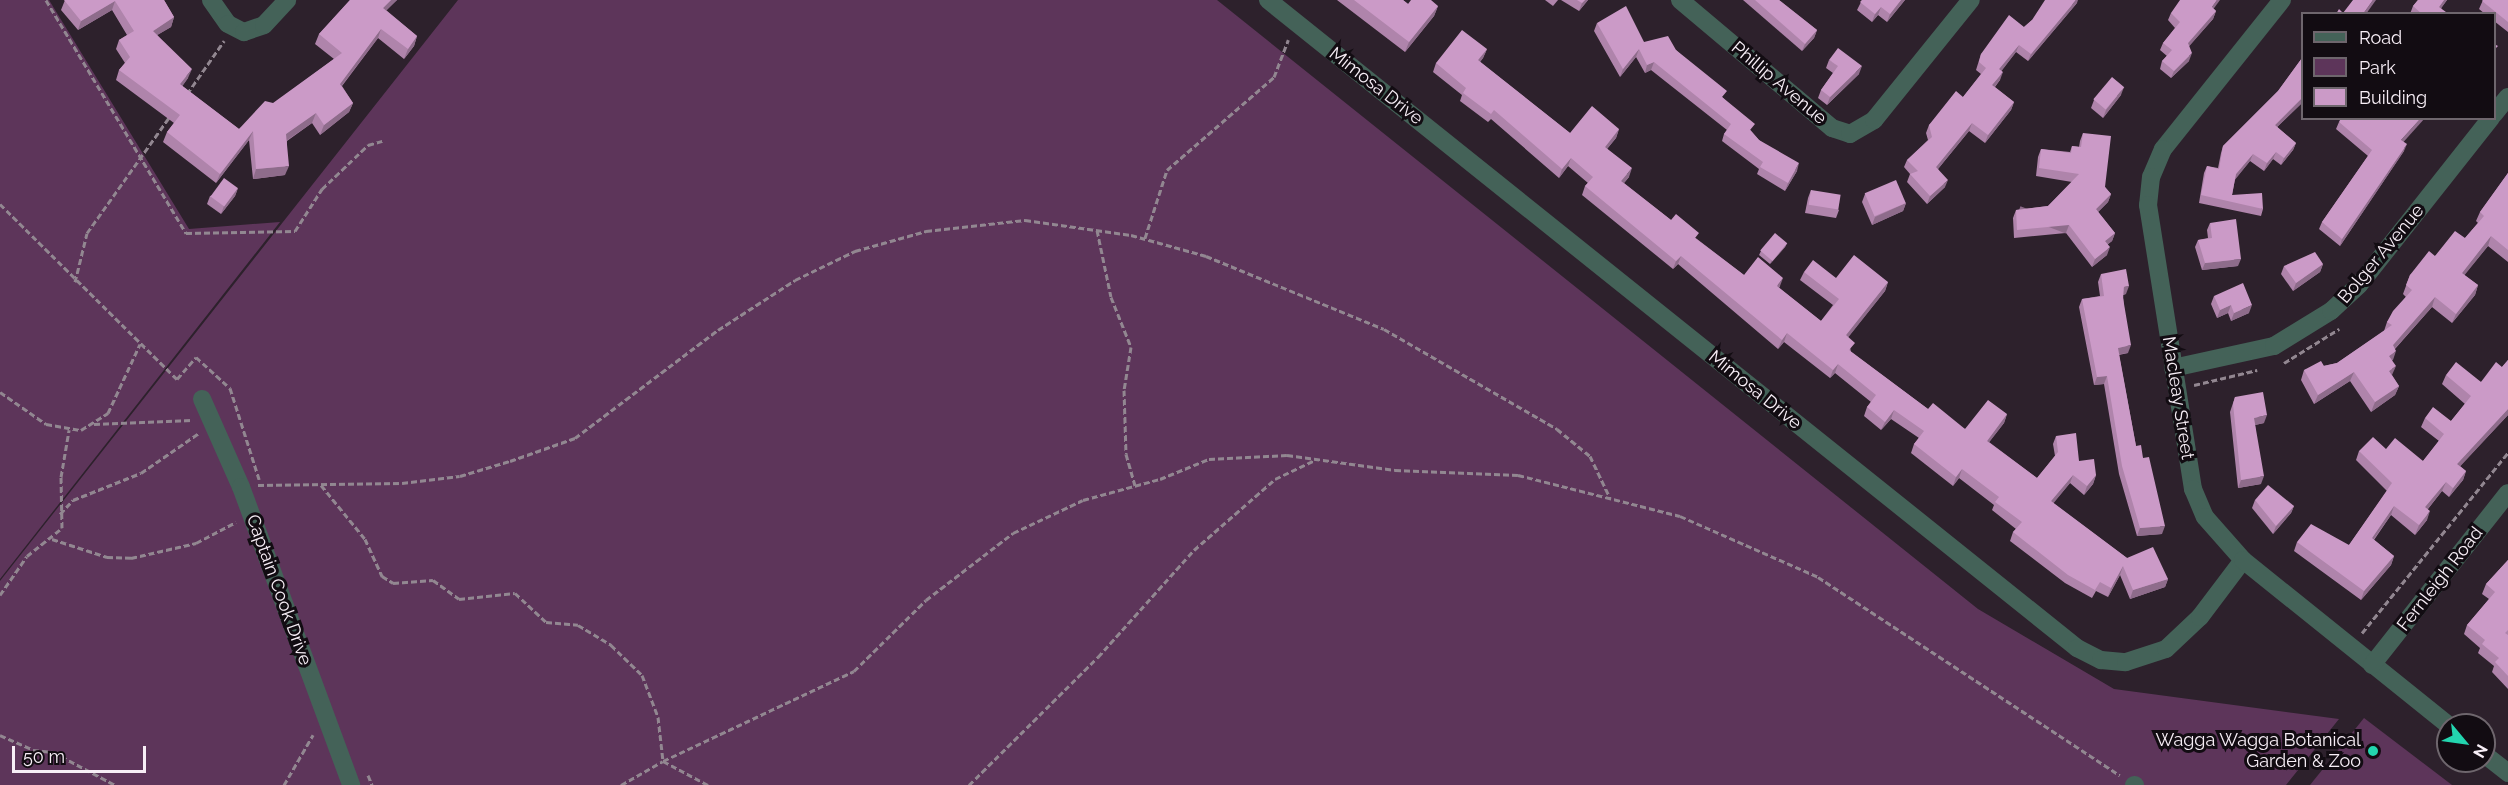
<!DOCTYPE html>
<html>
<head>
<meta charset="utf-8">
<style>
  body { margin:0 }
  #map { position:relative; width:2508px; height:785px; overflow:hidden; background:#2d212c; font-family:Raleway,sans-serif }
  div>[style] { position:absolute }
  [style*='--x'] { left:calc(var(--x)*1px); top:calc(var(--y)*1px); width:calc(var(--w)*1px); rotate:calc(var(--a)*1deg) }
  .green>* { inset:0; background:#5d355a }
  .path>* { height:3px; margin-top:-1.5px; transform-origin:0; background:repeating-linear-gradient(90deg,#928791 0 6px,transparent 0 9px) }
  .minor>* { height:18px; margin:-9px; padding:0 9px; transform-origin:9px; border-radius:9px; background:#446258 }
  .wall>* { inset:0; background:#af84ab }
  .shaded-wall>* { inset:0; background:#8e6c8b; transform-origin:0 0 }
  .building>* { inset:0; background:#cb9ac7; transform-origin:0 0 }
  .dots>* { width:16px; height:16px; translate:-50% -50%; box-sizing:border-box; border:3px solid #120c12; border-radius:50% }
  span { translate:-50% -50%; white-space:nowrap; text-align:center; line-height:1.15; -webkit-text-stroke:6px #120c12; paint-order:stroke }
  .street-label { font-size:18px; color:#f7eef6 }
  .poi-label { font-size:18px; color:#f7eef6 }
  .right { translate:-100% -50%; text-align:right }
  .legend { position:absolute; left:2301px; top:12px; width:195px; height:108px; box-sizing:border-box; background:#120c12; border:2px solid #6e666d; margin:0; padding:8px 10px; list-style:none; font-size:18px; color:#f7eef6 }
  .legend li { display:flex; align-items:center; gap:12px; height:30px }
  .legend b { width:30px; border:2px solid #6e666d }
  .north { position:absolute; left:2436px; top:713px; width:60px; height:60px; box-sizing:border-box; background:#120c12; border:2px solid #6e666d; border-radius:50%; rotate:119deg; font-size:16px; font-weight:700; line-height:24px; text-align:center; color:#f7eef6 }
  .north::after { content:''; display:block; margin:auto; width:21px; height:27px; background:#23d5af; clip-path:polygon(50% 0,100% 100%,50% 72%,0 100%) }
  .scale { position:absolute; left:12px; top:746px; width:134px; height:27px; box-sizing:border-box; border:3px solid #f7eef6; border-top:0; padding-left:8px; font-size:18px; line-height:21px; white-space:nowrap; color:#f7eef6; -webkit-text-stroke:4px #120c12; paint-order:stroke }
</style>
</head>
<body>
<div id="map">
  <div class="green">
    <div style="clip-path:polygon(0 0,49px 0,189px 229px,280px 222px,0 579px)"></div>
    <div style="clip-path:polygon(458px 0,1217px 0,1978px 609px,2114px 689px,2339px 719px,2286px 785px,0 785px,0 581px)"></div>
    <div style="clip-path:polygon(2364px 718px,2452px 785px,2310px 785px)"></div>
  </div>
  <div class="path">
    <div style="--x:46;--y:0;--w:272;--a:59"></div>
    <div style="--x:186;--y:233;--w:109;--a:-1.1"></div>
    <div style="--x:295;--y:231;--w:50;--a:-57.3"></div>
    <div style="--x:322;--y:189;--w:64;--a:-43.7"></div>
    <div style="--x:368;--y:145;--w:15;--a:-16"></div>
    <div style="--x:187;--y:94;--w:65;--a:-55.1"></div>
    <div style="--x:0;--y:204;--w:249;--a:44.7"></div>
    <div style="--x:177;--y:379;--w:29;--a:-49"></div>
    <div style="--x:196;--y:357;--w:46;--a:42.4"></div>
    <div style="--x:230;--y:388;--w:96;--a:72.3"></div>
    <div style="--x:1097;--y:230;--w:68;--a:78.2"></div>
    <div style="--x:1111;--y:297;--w:54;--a:68.2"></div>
    <div style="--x:1131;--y:347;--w:44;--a:99.2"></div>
    <div style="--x:1124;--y:390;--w:64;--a:88.2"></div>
    <div style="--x:1126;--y:454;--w:33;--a:74"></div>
    <div style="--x:1145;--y:238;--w:71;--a:-72.1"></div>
    <div style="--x:1167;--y:170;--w:142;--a:-41"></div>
    <div style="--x:1274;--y:77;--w:40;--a:-69"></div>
    <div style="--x:75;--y:282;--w:50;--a:-76.2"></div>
    <div style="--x:87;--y:233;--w:143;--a:-54.6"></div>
    <div style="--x:2284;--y:363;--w:65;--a:-31.7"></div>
    <div style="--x:2194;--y:385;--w:65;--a:-13.4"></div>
    <div style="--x:0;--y:392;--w:56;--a:34.8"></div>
    <div style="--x:46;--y:424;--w:36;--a:10"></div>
    <div style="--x:81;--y:430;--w:32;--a:-32"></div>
    <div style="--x:108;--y:413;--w:76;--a:-65.1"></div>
    <div style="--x:94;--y:424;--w:98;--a:-2.3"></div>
    <div style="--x:258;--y:485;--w:144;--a:-0.8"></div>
    <div style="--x:402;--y:483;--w:58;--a:-6.9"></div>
    <div style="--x:460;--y:476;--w:52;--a:-16.7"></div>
    <div style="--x:510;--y:461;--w:69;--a:-19.5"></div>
    <div style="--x:575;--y:438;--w:179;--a:-37.1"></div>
    <div style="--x:718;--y:330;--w:92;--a:-33"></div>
    <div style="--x:795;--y:280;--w:67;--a:-25.8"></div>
    <div style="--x:855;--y:251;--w:74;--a:-15.7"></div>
    <div style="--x:926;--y:231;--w:100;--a:-6.3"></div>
    <div style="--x:1025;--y:220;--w:107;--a:8.1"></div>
    <div style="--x:1131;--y:235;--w:78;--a:15.6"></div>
    <div style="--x:1206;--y:256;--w:192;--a:22.3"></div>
    <div style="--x:1384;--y:329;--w:200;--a:30"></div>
    <div style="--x:1557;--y:429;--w:43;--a:39.3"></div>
    <div style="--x:1590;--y:456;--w:47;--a:64.5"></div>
    <div style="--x:321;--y:485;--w:70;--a:50.8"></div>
    <div style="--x:365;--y:539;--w:41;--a:65.3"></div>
    <div style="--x:382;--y:576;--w:13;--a:32"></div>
    <div style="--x:393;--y:583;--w:40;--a:-4.3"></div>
    <div style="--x:433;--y:580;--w:32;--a:36"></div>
    <div style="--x:459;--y:599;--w:56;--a:-6.1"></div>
    <div style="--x:515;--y:593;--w:42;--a:43.1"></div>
    <div style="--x:546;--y:622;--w:32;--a:5"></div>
    <div style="--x:578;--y:625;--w:39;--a:31"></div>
    <div style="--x:611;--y:645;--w:43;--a:44.1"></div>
    <div style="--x:642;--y:675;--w:45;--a:69.1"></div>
    <div style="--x:658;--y:717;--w:44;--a:83.5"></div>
    <div style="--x:663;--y:761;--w:211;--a:-25.2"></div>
    <div style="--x:854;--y:671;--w:101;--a:-44.6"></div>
    <div style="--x:926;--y:600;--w:110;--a:-37.6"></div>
    <div style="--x:1013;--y:533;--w:77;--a:-25.2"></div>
    <div style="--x:1083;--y:500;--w:80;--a:-15.3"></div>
    <div style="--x:1160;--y:479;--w:53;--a:-22.2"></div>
    <div style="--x:1209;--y:459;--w:78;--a:-2.9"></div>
    <div style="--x:1287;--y:455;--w:109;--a:7.9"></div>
    <div style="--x:1395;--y:470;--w:123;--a:2.3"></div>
    <div style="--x:1518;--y:475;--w:167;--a:14.2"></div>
    <div style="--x:1680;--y:516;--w:151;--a:23.8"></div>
    <div style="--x:1818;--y:577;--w:361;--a:33.3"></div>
    <div style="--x:60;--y:514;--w:19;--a:-47"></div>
    <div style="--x:73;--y:500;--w:73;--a:-21.7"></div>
    <div style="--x:141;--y:473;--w:70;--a:-34.6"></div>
    <div style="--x:52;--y:539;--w:58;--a:18.1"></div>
    <div style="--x:107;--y:557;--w:24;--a:2"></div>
    <div style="--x:131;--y:558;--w:67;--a:-13"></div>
    <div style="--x:196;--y:543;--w:45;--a:-27.7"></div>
    <div style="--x:0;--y:595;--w:47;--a:-55.3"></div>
    <div style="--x:27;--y:556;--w:45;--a:-38.7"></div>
    <div style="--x:62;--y:528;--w:51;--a:-91.1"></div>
    <div style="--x:61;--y:477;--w:48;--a:-80.3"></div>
    <div style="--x:2362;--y:633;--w:232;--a:-51"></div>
    <div style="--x:0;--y:735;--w:36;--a:24"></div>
    <div style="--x:33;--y:750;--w:20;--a:6"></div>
    <div style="--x:53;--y:752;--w:70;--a:28"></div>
    <div style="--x:368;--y:775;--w:11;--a:68"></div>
    <div style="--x:284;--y:785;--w:58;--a:-59.9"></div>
    <div style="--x:621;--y:785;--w:48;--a:-29.7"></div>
    <div style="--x:663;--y:761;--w:51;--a:28.1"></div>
    <div style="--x:969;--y:785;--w:182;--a:-44.8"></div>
    <div style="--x:1098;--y:657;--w:144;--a:-48.1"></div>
    <div style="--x:1194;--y:550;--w:108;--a:-41.2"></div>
    <div style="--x:1275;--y:479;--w:44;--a:-25.4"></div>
  </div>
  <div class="minor">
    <div style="--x:211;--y:0;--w:29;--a:55"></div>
    <div style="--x:228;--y:24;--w:18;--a:27"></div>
    <div style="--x:244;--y:32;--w:21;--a:-19"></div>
    <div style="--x:264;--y:25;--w:34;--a:-47"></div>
    <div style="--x:1268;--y:0;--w:1037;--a:38.69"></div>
    <div style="--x:2077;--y:648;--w:27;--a:27"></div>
    <div style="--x:2101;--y:660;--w:25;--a:5"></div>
    <div style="--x:2126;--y:662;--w:42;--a:-18"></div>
    <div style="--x:2166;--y:649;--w:47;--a:-43.3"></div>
    <div style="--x:2200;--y:617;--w:71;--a:-53"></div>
    <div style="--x:1680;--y:0;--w:199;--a:40.1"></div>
    <div style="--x:1832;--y:128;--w:19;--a:18"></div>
    <div style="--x:1850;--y:134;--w:28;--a:-30"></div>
    <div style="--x:1874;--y:120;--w:154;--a:-51.1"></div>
    <div style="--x:2282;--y:0;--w:191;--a:128.6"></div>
    <div style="--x:2163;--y:149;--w:30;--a:113"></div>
    <div style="--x:2151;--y:177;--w:28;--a:96"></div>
    <div style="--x:2148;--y:205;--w:288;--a:81"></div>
    <div style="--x:2193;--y:489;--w:30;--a:67"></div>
    <div style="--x:2205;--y:517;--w:57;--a:48.5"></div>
    <div style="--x:2243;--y:560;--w:263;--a:38.8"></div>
    <div style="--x:2494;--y:114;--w:22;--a:-51"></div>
    <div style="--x:2173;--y:368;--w:103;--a:-12.3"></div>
    <div style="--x:2274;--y:346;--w:67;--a:-31.6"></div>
    <div style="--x:2331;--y:311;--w:38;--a:-43"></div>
    <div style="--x:2359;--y:285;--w:213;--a:-51.7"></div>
    <div style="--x:202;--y:399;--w:96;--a:66.1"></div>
    <div style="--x:241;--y:487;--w:318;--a:69.7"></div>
    <div style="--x:2372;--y:665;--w:219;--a:-51.7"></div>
    <div style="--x:2484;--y:754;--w:31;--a:38"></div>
    <div style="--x:2134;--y:785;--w:1;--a:0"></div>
  </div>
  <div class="wall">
    <div style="clip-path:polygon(65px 0,164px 0,174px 17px,171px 27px,157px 35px,188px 78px,182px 86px,239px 129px,334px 59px,315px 44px,319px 34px,350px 0,397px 0,386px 10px,417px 36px,414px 46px,404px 59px,378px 38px,342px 86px,353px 103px,349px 112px,320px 135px,312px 123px,287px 141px,285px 175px,253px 179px,249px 140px,216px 183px,163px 142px,167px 132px,174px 123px,116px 80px,119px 70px,125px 63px,116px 49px,119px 40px,127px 35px,112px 10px,78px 30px,61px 10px)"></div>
    <div style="clip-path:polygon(1337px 0,1403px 0,1408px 4px,1438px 6px,1434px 16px,1405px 52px)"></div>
    <div style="clip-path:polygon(1545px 0,1558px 0,1553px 6px)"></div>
    <div style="clip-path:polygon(1561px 0,1588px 0,1579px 11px)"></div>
    <div style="clip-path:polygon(1743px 0,1779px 0,1817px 30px,1814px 38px,1802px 51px)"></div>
    <div style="clip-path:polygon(1862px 0,1905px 0,1887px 22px,1878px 15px,1872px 22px,1857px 10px)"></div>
    <div style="clip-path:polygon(2418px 0,2447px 0,2441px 8px,2445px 14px,2410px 14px,2413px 6px)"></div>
    <div style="clip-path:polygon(2483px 0,2508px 0,2508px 32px,2494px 21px,2494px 14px,2485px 14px,2479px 9px)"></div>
    <div style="clip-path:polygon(2077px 3px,2028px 61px,2016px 52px,2001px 71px,2000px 80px,1995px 87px,2014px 102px,2011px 110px,1985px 143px,1969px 131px,1938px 169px,1945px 187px,1927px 204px,1907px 182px,1910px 174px,1904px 167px,1907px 160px,1928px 140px,1926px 133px,1929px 125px,1963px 97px,1981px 74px,1976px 70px,1981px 54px,2024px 27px,2032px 20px)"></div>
    <div style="clip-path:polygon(2214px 9px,2216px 11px,2213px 19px,2189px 46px,2189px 61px,2171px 78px,2160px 69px,2162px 61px,2167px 56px,2160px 50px,2163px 43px,2175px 28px,2168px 20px,2171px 13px)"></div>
    <div style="clip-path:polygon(1597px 23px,1644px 42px,1676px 50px,1724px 99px,1759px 140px,1797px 171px,1785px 191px,1757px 174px,1759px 169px,1722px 141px,1724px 134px,1727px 130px,1651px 70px,1645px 73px,1636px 57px,1620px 77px,1594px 31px)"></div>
    <div style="clip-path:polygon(1487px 49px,1483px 58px,1480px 62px,1570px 133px,1619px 129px,1616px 138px,1607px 149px,1629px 177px,1624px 183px,1671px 220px,1697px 239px,1744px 275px,1780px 286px,1779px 288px,1821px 321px,1833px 305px,1800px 280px,1804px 272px,1836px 278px,1888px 282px,1885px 291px,1848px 337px,1851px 352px,1928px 409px,1965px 429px,2007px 414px,2004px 423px,1989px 442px,2037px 478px,2055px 456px,2053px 444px,2056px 436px,2079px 461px,2096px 475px,2093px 484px,2084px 495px,2070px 483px,2053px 503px,2127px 558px,2168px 579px,2165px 587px,2130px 599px,2120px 575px,2108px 597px,2096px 591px,2092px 598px,2065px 583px,2010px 541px,2013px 532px,2016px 529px,1992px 510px,1994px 505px,1959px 478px,1953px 486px,1911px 453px,1914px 444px,1919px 438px,1891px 419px,1881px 430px,1864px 416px,1867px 407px,1871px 402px,1835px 373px,1830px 378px,1784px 342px,1778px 349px,1678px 264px,1673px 269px,1582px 195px,1585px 186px,1588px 183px,1568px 166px,1559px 178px,1491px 119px,1488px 122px,1460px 101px,1462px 95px,1433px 72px,1436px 63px)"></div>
    <div style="clip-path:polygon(2302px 58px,2302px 103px,2277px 127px,2296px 143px,2293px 150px,2281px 165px,2273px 159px,2264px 171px,2250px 161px,2235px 179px,2232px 195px,2263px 209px,2261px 216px,2199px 203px,2204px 173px,2207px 166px,2218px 168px,2221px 153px,2223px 146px,2278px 91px)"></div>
    <div style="clip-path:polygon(1829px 60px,1859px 74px,1827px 105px,1818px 98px,1821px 90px,1833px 73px,1826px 68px)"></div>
    <div style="clip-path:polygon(2121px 95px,2103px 118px,2091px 108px,2094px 100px)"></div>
    <div style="clip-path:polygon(2339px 122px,2404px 142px,2404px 151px,2340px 246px,2319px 229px,2322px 222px,2368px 156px,2336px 129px)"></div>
    <div style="clip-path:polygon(2083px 133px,2105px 187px,2111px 194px,2108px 202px,2098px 212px,2115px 233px,2112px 241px,2108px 244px,2107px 255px,2092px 267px,2066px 233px,2014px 238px,2013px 218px,2016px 210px,2048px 206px,2072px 182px,2036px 176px,2038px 157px,2041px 149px,2070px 152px,2072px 146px,2079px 147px,2080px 141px)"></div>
    <div style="clip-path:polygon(2508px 173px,2508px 262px,2488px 246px,2464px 275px,2478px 285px,2475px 295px,2452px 323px,2432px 307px,2395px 349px,2392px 360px,2392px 375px,2399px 386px,2395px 395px,2371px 412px,2350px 381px,2314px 404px,2301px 380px,2304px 370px,2337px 363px,2384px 331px,2387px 322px,2406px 297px,2403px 294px,2410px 275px,2435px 256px,2465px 238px,2478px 223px,2476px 221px,2480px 212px)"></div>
    <div style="clip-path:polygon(238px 188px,235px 196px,221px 214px,207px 204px,210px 196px)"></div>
    <div style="clip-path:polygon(1811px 190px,1839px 210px,1836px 218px,1805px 213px,1808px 198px)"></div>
    <div style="clip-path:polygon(1865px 194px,1906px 203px,1903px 211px,1872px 225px,1862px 202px)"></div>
    <div style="clip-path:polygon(2210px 223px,2238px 266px,2202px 270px,2195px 247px,2198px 240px,2208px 238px,2207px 230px)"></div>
    <div style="clip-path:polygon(1787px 243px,1785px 247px,1770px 264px,1759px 255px,1761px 251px)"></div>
    <div style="clip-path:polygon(2323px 264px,2320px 272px,2293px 291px,2281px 274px,2284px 266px)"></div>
    <div style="clip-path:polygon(2101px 274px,2126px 294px,2123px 295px,2128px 353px,2119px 355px,2136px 446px,2143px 458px,2162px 534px,2137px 536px,2119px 474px,2104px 384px,2094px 385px,2079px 307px,2082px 299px,2100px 296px,2098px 282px)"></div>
    <div style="clip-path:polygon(2214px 296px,2249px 313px,2231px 321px,2228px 313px,2217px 318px,2211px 304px)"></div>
    <div style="clip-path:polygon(2508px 360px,2508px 415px,2460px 466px,2466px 471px,2463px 480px,2449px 497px,2442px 491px,2428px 509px,2427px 520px,2415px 535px,2391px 515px,2374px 540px,2394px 556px,2391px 565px,2361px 600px,2294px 551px,2297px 542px,2349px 545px,2387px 491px,2356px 460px,2359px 451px,2386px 449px,2423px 461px,2439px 441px,2421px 427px,2425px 418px,2451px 421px,2465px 404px,2442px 384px,2446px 375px,2481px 382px,2502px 367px)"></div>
    <div style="clip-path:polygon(2235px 397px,2264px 423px,2255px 425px,2261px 484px,2238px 488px,2230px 412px)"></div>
    <div style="clip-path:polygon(2255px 500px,2294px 506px,2291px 513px,2273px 534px,2252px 508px)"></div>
    <div style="clip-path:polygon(2508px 560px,2508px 689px,2492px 672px,2494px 666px,2478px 653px,2480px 648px,2464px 634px,2467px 625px,2489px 599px,2482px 594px,2486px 584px)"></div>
  </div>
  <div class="shaded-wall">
    <div style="clip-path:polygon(391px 0,397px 0,380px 17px,383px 8px)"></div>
    <div style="clip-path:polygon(1585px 0,1588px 0,1579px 11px,1582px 3px)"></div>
    <div style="clip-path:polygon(1901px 0,1905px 0,1887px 22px,1890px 14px)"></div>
    <div style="clip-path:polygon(2076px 0,2078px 0,2077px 3px,2028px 61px,2031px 54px)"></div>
    <div style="clip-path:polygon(2217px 0,2220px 0,2209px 15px,2212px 7px)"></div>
    <div style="clip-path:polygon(2373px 0,2376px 0,2366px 14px,2363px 14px)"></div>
    <div style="clip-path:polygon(2444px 0,2447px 0,2437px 14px,2439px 7px)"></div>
    <div style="clip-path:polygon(115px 1px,112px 10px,78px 30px,81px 21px)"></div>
    <div style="clip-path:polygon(1438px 6px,1434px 16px,1405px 52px,1409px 42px)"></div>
    <div style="clip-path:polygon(1881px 7px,1878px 15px,1872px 22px,1875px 14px)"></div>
    <div style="clip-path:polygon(2216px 11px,2213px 19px,2185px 51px,2188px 43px)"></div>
    <div style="clip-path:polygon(174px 17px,171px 27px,149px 40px,153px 31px)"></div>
    <div style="clip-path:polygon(381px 29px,378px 38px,336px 93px,340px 84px)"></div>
    <div style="clip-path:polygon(1817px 30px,1814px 38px,1802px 51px,1805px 44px)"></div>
    <div style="clip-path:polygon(417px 36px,414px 46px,404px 59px,408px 49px)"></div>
    <div style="clip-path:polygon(2019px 45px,2016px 52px,1997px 77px,1999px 69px)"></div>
    <div style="clip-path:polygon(1487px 49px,1483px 58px,1475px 68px,1478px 60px)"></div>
    <div style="clip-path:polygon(1639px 49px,1636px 57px,1620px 77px,1623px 69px)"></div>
    <div style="clip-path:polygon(2192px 53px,2189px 61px,2171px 78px,2174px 71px)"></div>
    <div style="clip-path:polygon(1654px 62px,1651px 70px,1645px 73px,1647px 65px)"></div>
    <div style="clip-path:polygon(1862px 66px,1859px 74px,1827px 105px,1830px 97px)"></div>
    <div style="clip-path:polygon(192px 69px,188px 78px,177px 94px,180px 84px)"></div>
    <div style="clip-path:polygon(2003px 72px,2000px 80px,1989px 93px,1992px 85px)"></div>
    <div style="clip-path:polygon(2124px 87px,2121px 95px,2103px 118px,2106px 110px)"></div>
    <div style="clip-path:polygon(2302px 98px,2302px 103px,2272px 132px,2275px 125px)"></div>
    <div style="clip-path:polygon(2014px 102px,2011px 110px,1985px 143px,1988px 135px)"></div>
    <div style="clip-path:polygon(353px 103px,349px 112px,320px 135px,324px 125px)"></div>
    <div style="clip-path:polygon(316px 113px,312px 123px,283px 143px,286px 134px)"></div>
    <div style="clip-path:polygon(2421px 118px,2425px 118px,2399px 147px,2401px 140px)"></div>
    <div style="clip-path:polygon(1972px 123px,1969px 131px,1933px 175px,1936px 167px)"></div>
    <div style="clip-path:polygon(1619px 129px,1616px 138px,1602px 155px,1605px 147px)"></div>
    <div style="clip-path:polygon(253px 131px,249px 140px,216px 183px,220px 174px)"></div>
    <div style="clip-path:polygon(2296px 143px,2293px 150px,2281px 165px,2284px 158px)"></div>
    <div style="clip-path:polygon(2407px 144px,2404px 151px,2340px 246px,2342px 239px)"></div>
    <div style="clip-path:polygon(2276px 152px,2273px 159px,2264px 171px,2267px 163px)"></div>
    <div style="clip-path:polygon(2253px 154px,2250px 161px,2234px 181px,2236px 174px)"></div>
    <div style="clip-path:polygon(1571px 158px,1568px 166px,1559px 178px,1562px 169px)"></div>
    <div style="clip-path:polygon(1799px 163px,1797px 171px,1785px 191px,1788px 183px)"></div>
    <div style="clip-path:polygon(289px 166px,285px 175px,253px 179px,256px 169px)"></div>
    <div style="clip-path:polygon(1632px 168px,1629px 177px,1618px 190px,1621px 181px)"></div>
    <div style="clip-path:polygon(1948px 180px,1945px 187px,1927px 204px,1930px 196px)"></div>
    <div style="clip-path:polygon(238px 188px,235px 196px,221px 214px,224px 206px)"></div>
    <div style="clip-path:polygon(2111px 194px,2108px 202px,2093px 217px,2096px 209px)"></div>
    <div style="clip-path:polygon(1906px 203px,1903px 211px,1872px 225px,1875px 217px)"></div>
    <div style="left:2069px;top:225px;width:9px;height:52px;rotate:111deg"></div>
    <div style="clip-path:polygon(2115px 233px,2112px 241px,2102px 249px,2105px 241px)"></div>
    <div style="clip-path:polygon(2491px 236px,2488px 246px,2459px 282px,2462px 273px)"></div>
    <div style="clip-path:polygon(1787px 243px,1785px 247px,1770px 264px,1772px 260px)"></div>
    <div style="clip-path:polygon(2110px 247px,2107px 255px,2092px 267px,2095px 259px)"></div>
    <div style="clip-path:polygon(1681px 256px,1678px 264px,1673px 269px,1676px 261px)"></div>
    <div style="clip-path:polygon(2241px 259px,2238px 266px,2202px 270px,2205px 263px)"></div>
    <div style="clip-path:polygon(2323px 264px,2320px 272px,2293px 291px,2296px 283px)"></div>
    <div style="clip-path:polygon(1783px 278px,1780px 286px,1773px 295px,1777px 286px)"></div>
    <div style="clip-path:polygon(1888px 282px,1885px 291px,1843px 344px,1846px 335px)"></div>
    <div style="clip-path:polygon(2478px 285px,2475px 295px,2452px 323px,2456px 314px)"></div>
    <div style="clip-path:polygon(2129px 286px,2126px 294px,2121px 295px,2124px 287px)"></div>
    <div style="clip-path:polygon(2435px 297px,2432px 307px,2389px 355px,2393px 345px)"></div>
    <div style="clip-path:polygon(2231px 305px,2228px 313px,2217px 318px,2220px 310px)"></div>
    <div style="clip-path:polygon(2252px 305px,2249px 313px,2231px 321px,2234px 313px)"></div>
    <div style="clip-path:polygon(1787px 333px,1784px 342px,1778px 349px,1782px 340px)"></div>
    <div style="clip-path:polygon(2131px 345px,2128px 353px,2115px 355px,2118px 348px)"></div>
    <div style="clip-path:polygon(2396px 351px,2393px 360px,2385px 365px,2389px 356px)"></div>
    <div style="clip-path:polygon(1838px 364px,1835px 373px,1830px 378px,1833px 370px)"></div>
    <div style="clip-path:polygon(2396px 366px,2392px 375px,2385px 380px,2389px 371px)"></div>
    <div style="clip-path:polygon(2354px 372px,2350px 381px,2314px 404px,2318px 395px)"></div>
    <div style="clip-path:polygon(2107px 376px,2104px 384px,2094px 385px,2097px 377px)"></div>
    <div style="clip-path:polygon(2399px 386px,2395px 395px,2371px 412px,2375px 402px)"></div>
    <div style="clip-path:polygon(2508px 409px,2508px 415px,2454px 473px,2457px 464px)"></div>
    <div style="clip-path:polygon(1894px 410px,1891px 419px,1881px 430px,1885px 422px)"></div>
    <div style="clip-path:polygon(2007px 414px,2004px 423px,1984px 449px,1987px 441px)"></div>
    <div style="clip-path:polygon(2267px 415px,2264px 423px,2251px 426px,2254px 418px)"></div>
    <div style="clip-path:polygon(1962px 469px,1959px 478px,1953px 486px,1956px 477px)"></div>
    <div style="clip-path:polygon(2466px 471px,2463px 480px,2449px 497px,2453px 488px)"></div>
    <div style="clip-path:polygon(2073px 475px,2070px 483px,2048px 510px,2051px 501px)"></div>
    <div style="clip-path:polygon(2096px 475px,2093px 484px,2084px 495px,2087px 486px)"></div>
    <div style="clip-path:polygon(2264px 476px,2261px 484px,2238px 488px,2241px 480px)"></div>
    <div style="clip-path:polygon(2446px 482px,2442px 491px,2422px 516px,2425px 507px)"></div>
    <div style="clip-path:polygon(2294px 506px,2291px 513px,2273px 534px,2276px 526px)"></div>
    <div style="clip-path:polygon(2394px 506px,2391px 515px,2368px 547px,2372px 538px)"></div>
    <div style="clip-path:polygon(2430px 511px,2427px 520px,2415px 535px,2419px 525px)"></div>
    <div style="clip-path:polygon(2165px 526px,2162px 534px,2137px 536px,2140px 528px)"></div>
    <div style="clip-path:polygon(2394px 556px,2391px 565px,2361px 600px,2364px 591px)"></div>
    <div style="clip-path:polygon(2123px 566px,2120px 575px,2108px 597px,2111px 588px)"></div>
    <div style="clip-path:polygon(2168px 579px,2165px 587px,2130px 599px,2133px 590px)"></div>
  </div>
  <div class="building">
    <div style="clip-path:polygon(64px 0,164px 0,174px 17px,153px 31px,192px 69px,180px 84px,239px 129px,265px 101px,273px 103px,342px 53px,319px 34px,350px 0,391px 0,383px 8px,417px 36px,408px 49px,381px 29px,340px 84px,353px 103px,324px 125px,316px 113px,286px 134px,289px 166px,256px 169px,253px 131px,220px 174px,167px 132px,180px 115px,119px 70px,130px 57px,119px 40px,134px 31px,115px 1px,81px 21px)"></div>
    <div style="clip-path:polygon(1354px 0,1403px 0,1408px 4px,1411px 0,1431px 0,1438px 6px,1409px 42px)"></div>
    <div style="clip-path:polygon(1577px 0,1585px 0,1582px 3px)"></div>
    <div style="clip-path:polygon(1755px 0,1779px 0,1817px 30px,1805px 44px)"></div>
    <div style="clip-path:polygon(1862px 0,1901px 0,1890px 14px,1881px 7px,1875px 14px,1860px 2px)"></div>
    <div style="clip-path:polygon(2045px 0,2076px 0,2031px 54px,2019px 45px,1999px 69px,2003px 72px,1992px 85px,2014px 102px,1988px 135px,1972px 123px,1936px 167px,1948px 180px,1930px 196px,1910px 174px,1918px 171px,1907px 160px,1932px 137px,1929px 125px,1956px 91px,1963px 97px,1986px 68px,1979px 62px,1981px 54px,2009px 15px,2024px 27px,2032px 20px)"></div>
    <div style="clip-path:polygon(2180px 0,2217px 0,2212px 7px,2216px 11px,2188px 43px,2192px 53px,2174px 71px,2162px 61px,2172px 50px,2163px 43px,2180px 22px,2171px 13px)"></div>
    <div style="clip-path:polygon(2353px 0,2373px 0,2363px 14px,2336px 14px,2339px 9px,2343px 13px)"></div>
    <div style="clip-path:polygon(2418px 0,2444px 0,2439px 7px,2446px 12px,2445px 14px,2422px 14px,2413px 6px)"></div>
    <div style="clip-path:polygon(2483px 0,2508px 0,2508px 22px,2482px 1px)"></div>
    <div style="clip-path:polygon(1626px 6px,1644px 42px,1668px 36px,1676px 50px,1727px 91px,1722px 97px,1755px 124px,1750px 130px,1759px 140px,1799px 163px,1788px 183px,1760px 167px,1763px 162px,1724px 134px,1731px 124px,1654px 62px,1647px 65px,1639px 49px,1623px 69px,1597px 23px)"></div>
    <div style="clip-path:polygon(1462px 30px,1487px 49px,1478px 60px,1570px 133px,1592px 106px,1619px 129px,1605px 147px,1632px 168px,1621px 181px,1671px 220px,1676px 214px,1699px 233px,1695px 238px,1744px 275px,1758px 257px,1783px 278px,1777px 286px,1821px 321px,1839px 299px,1804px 272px,1813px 260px,1836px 278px,1854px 255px,1888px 282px,1846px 335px,1855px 343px,1849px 350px,1928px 409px,1933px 403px,1965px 429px,1988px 400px,2007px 414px,1987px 441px,2037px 478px,2058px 452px,2056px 436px,2076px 433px,2079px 461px,2094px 459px,2096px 475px,2087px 486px,2073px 475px,2051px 501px,2127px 558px,2153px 547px,2168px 579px,2133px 590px,2123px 566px,2111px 588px,2100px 582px,2095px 590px,2068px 575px,2013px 532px,2022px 522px,1995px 502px,1999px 497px,1962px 469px,1956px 477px,1914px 444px,1924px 431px,1894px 410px,1885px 422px,1867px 407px,1876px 395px,1838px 364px,1833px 370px,1787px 333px,1782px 340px,1681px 256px,1676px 261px,1585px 186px,1593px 177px,1571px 158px,1562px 169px,1494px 110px,1491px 114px,1463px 93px,1466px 88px,1436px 63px)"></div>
    <div style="clip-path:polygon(2494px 44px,2498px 46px,2494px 50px)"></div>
    <div style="clip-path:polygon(1838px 48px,1862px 66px,1830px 97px,1821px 90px,1838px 66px,1829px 60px)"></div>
    <div style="clip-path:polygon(2302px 58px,2302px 98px,2275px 125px,2296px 143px,2284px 158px,2276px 152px,2267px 163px,2253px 154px,2236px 174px,2232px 195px,2262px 193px,2263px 209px,2201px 195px,2207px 166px,2219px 169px,2223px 146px,2278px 91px)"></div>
    <div style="left:2112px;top:77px;width:16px;height:29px;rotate:40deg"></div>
    <div style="clip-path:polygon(2341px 118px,2421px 118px,2401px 140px,2407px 144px,2342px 239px,2322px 222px,2372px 150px,2339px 122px)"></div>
    <div style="clip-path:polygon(2083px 133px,2111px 136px,2105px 187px,2111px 194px,2096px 209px,2115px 233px,2105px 241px,2110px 247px,2095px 259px,2069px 225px,2017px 230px,2016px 210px,2048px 206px,2079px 174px,2039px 168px,2041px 149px,2071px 153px,2072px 146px,2081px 147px)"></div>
    <div style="clip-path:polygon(2508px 173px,2508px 250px,2491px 236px,2462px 273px,2478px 285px,2456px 314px,2435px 297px,2393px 345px,2396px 351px,2389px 356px,2396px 366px,2389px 371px,2399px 386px,2375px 402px,2354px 372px,2318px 395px,2304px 370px,2321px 361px,2324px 366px,2337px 363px,2392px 325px,2387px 322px,2393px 311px,2412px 290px,2406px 285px,2410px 275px,2429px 251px,2435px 256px,2455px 231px,2465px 238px,2484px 216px,2480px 212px)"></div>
    <div style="left:224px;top:178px;width:17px;height:23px;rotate:36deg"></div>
    <div style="left:1896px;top:180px;width:25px;height:34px;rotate:67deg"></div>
    <div style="left:1811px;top:190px;width:30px;height:15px;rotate:9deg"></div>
    <div style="clip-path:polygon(2236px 219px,2241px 259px,2205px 263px,2198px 240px,2212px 238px,2210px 223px)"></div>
    <div style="left:1775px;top:233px;width:16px;height:23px;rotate:40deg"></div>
    <div style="clip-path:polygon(2315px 252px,2323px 264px,2296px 283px,2284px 266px)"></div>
    <div style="clip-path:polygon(2126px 269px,2129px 286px,2124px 287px,2123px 298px,2131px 345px,2118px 348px,2136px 446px,2141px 445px,2143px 458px,2149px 457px,2165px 526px,2140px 528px,2122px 466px,2107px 376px,2097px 377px,2082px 299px,2104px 296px,2101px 274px)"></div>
    <div style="clip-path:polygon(2243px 283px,2252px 305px,2234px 313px,2231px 305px,2220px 310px,2214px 296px)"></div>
    <div style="clip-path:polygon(2508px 360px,2508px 409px,2457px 464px,2466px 471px,2453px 488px,2446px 482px,2425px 507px,2430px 511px,2419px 525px,2394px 506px,2372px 538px,2394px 556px,2364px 591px,2297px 542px,2311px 524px,2349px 545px,2392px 483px,2359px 451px,2373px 437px,2386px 449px,2395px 438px,2423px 461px,2444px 434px,2425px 418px,2433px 407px,2451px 421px,2471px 396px,2446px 375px,2456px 362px,2481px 382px,2496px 362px,2502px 367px)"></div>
    <div style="clip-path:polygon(2263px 392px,2267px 415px,2254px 418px,2264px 476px,2241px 480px,2233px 404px,2235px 397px)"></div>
    <div style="clip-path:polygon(2268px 485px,2294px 506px,2276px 526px,2255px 500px)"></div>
    <div style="clip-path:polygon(2508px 560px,2508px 630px,2505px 633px,2508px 635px,2508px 676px,2495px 662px,2499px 658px,2482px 644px,2485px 640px,2467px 625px,2495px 592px,2486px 584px)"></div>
  </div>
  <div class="dots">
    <div style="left:2373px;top:751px;background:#23d5af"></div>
  </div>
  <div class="street-label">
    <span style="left:1779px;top:83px;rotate:40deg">Phillip Avenue</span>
    <span style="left:1376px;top:86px;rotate:38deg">Mimosa Drive</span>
    <span style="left:2381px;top:254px;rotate:-50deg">Bolger Avenue</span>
    <span style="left:1755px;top:390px;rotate:39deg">Mimosa Drive</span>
    <span style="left:2178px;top:398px;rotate:81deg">Macleay Street</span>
    <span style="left:2440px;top:579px;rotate:-52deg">Fernleigh Road</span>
    <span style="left:279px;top:590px;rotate:70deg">Captain Cook Drive</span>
  </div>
  <div class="poi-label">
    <span class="right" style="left:2361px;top:751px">Wagga Wagga Botanical<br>Garden &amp; Zoo</span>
  </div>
  <ul class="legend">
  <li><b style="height:8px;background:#446258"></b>Road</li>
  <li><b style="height:16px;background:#5d355a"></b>Park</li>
  <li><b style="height:16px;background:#cb9ac7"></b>Building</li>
  </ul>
  <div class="north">N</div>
  <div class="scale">50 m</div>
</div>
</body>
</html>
